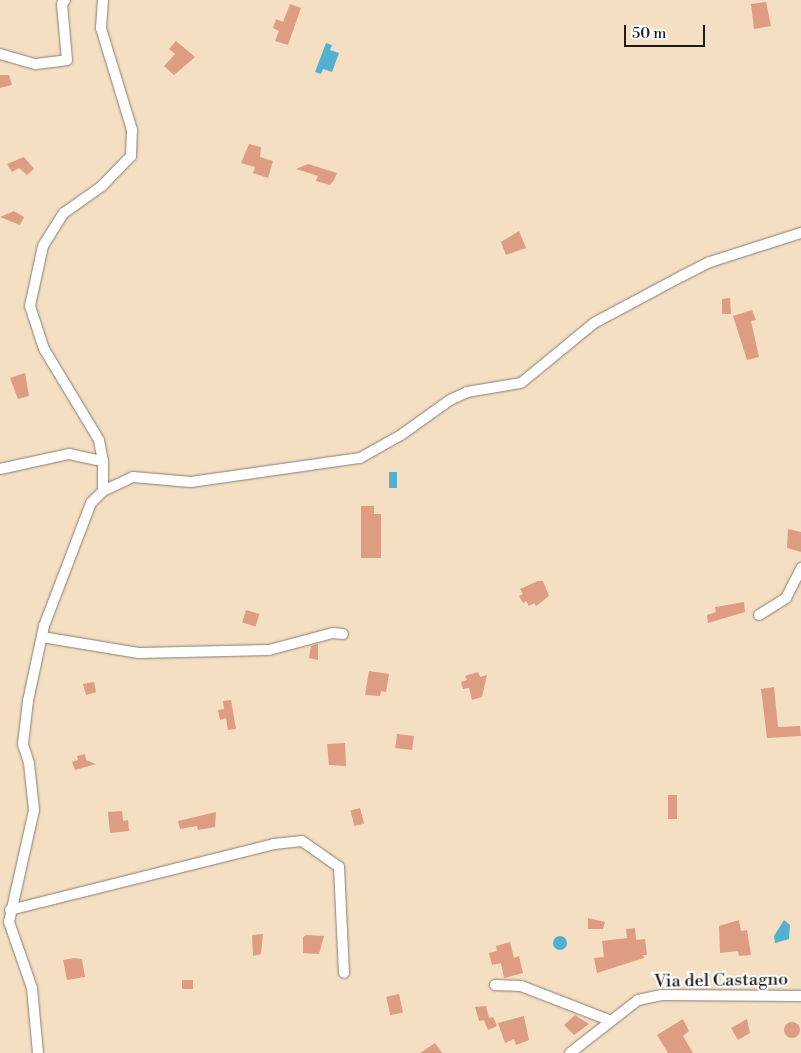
<!DOCTYPE html>
<html>
<head>
<meta charset="utf-8">
<style>
  body { margin:0 }
  #map { position:relative; width:801px; height:1053px; overflow:hidden; background:#f4dfc3; font-family:"Libre Bodoni",serif }
  div>[style] { position:absolute }
  [style*='--x'] { left:calc(var(--x)*1px); top:calc(var(--y)*1px); width:calc(var(--w)*1px); rotate:calc(var(--a)*1deg) }
  .water>* { inset:0; background:#52b1d0; transform-origin:0 0 }
  .round { border-radius:50% }
  .building>* { inset:0; background:#de9c83; transform-origin:0 0 }
  .roads { filter:drop-shadow(0 0 1px #887e70) drop-shadow(0 0 1px #887e70) }
  .minor>* { height:10px; margin:-5px; padding:0 5px; transform-origin:5px; border-radius:5px; background:#fff }
  span { translate:-50% -50%; white-space:nowrap; text-align:center; line-height:1.15; -webkit-text-stroke:4px #fff; paint-order:stroke }
  .street-label { font-size:18px; color:#1c1c1c }
  .scale { position:absolute; left:624px; top:25px; width:81px; height:22px; box-sizing:border-box; border:2px solid #1c1c1c; border-top:0; padding-left:6px; font-size:15px; line-height:18px; white-space:nowrap; color:#1c1c1c; -webkit-text-stroke:4px #fff; paint-order:stroke }
</style>
</head>
<body>
<div id="map">
  <div class="water">
    <div style="clip-path:polygon(326px 43px,332px 45px,330px 50px,339px 53px,332px 72px,323px 69px,321px 74px,315px 72px)"></div>
    <div style="left:389px;top:472px;width:8px;height:16px"></div>
    <div style="clip-path:polygon(784px 920px,790px 925px,789px 939px,775px 943px,774px 936px)"></div>
    <div class="round" style="left:553px;top:936px;width:14px;height:14px"></div>
  </div>
  <div class="building">
    <div style="clip-path:polygon(766px 2px,771px 26px,754px 29px,751px 4px)"></div>
    <div style="clip-path:polygon(290px 4px,301px 8px,288px 45px,275px 41px,279px 31px,273px 28px,276px 19px,283px 22px)"></div>
    <div style="clip-path:polygon(176px 41px,195px 57px,174px 75px,164px 66px,175px 54px,169px 49px)"></div>
    <div style="clip-path:polygon(0 75px,9px 75px,12px 85px,0 88px)"></div>
    <div style="clip-path:polygon(249px 144px,261px 147px,260px 157px,273px 161px,268px 178px,253px 173px,255px 167px,241px 163px)"></div>
    <div style="clip-path:polygon(24px 157px,34px 169px,27px 175px,19px 168px,12px 172px,7px 164px)"></div>
    <div style="clip-path:polygon(308px 164px,337px 173px,334px 180px,330px 185px,316px 181px,318px 176px,296px 169px)"></div>
    <div style="clip-path:polygon(14px 211px,24px 217px,20px 225px,0 217px)"></div>
    <div style="clip-path:polygon(519px 231px,526px 248px,506px 255px,501px 242px)"></div>
    <div style="clip-path:polygon(730px 298px,731px 314px,722px 314px,722px 299px)"></div>
    <div style="clip-path:polygon(752px 310px,756px 320px,751px 321px,759px 357px,747px 360px,733px 316px)"></div>
    <div style="clip-path:polygon(25px 373px,29px 396px,18px 399px,10px 378px)"></div>
    <div style="clip-path:polygon(361px 506px,374px 506px,374px 514px,381px 514px,381px 558px,361px 558px)"></div>
    <div style="clip-path:polygon(788px 529px,801px 532px,801px 552px,787px 548px)"></div>
    <div style="clip-path:polygon(538px 581px,543px 581px,549px 596px,536px 606px,534px 603px,529px 606px,526px 601px,523px 603px,519px 596px,523px 594px,520px 589px)"></div>
    <div style="clip-path:polygon(744px 602px,745px 612px,708px 623px,707px 615px,716px 612px,715px 607px)"></div>
    <div style="left:246px;top:610px;width:14px;height:13px;rotate:17deg"></div>
    <div style="clip-path:polygon(318px 644px,318px 660px,309px 658px,311px 646px)"></div>
    <div style="clip-path:polygon(369px 671px,389px 674px,386px 692px,381px 691px,380px 696px,365px 695px)"></div>
    <div style="clip-path:polygon(478px 672px,480px 677px,487px 675px,482px 697px,472px 700px,469px 688px,463px 689px,461px 682px,467px 680px,465px 676px)"></div>
    <div style="clip-path:polygon(94px 682px,96px 692px,86px 695px,83px 684px)"></div>
    <div style="clip-path:polygon(774px 687px,778px 727px,800px 726px,801px 736px,767px 738px,761px 689px)"></div>
    <div style="clip-path:polygon(231px 700px,236px 729px,228px 730px,226px 718px,220px 720px,218px 710px,224px 709px,223px 701px)"></div>
    <div style="left:397px;top:734px;width:17px;height:14px;rotate:7deg"></div>
    <div style="clip-path:polygon(345px 743px,346px 766px,329px 765px,327px 744px)"></div>
    <div style="clip-path:polygon(85px 754px,86px 760px,96px 764px,75px 770px,72px 762px,78px 760px,77px 756px)"></div>
    <div style="left:668px;top:795px;width:9px;height:24px"></div>
    <div style="left:360px;top:808px;width:16px;height:10px;rotate:75deg"></div>
    <div style="clip-path:polygon(122px 811px,123px 821px,128px 820px,129px 831px,110px 833px,108px 812px)"></div>
    <div style="clip-path:polygon(216px 812px,215px 827px,198px 830px,197px 826px,180px 829px,178px 821px)"></div>
    <div style="clip-path:polygon(588px 918px,605px 922px,603px 929px,588px 929px)"></div>
    <div style="clip-path:polygon(739px 920px,741px 931px,747px 930px,751px 955px,739px 956px,738px 951px,720px 953px,719px 926px)"></div>
    <div style="clip-path:polygon(635px 928px,636px 940px,645px 939px,647px 955px,643px 955px,644px 958px,597px 973px,594px 958px,604px 957px,602px 941px,627px 938px,626px 929px)"></div>
    <div style="clip-path:polygon(263px 934px,261px 954px,253px 956px,252px 935px)"></div>
    <div style="clip-path:polygon(306px 935px,324px 936px,319px 954px,303px 953px,303px 937px)"></div>
    <div style="clip-path:polygon(510px 942px,514px 958px,519px 956px,523px 973px,504px 978px,501px 963px,492px 965px,489px 953px,497px 951px,496px 946px)"></div>
    <div style="clip-path:polygon(74px 958px,82px 959px,85px 977px,67px 980px,63px 960px)"></div>
    <div style="left:182px;top:980px;width:11px;height:9px"></div>
    <div style="left:399px;top:994px;width:19px;height:13px;rotate:78deg"></div>
    <div style="clip-path:polygon(486px 1006px,489px 1018px,493px 1017px,497px 1026px,488px 1030px,484px 1020px,479px 1021px,475px 1007px)"></div>
    <div style="clip-path:polygon(575px 1015px,589px 1024px,574px 1035px,564px 1025px)"></div>
    <div style="clip-path:polygon(524px 1016px,529px 1040px,516px 1045px,514px 1039px,505px 1043px,498px 1023px)"></div>
    <div style="clip-path:polygon(683px 1019px,689px 1031px,683px 1036px,693px 1053px,668px 1053px,657px 1035px)"></div>
    <div style="clip-path:polygon(747px 1019px,750px 1033px,738px 1040px,731px 1028px)"></div>
    <div class="round" style="left:784px;top:1022px;width:16px;height:16px"></div>
    <div style="clip-path:polygon(435px 1043px,442px 1053px,420px 1053px)"></div>
  </div>
  <div class="roads">
    <div class="minor">
      <div style="--x:0;--y:54;--w:37;--a:16"></div>
      <div style="--x:36;--y:64;--w:31;--a:-7"></div>
      <div style="--x:67;--y:60;--w:56;--a:-95.1"></div>
      <div style="--x:62;--y:4;--w:5;--a:-53"></div>
      <div style="--x:0;--y:469;--w:71;--a:-12.3"></div>
      <div style="--x:69;--y:454;--w:35;--a:12"></div>
      <div style="--x:103;--y:491;--w:30;--a:-90"></div>
      <div style="--x:103;--y:461;--w:21;--a:-101"></div>
      <div style="--x:99;--y:440;--w:106;--a:-121.1"></div>
      <div style="--x:44;--y:349;--w:45;--a:-108"></div>
      <div style="--x:30;--y:306;--w:61;--a:-77.8"></div>
      <div style="--x:43;--y:246;--w:39;--a:-58"></div>
      <div style="--x:64;--y:213;--w:47;--a:-35.4"></div>
      <div style="--x:102;--y:186;--w:42;--a:-46"></div>
      <div style="--x:131;--y:156;--w:26;--a:-88"></div>
      <div style="--x:132;--y:130;--w:107;--a:-106.9"></div>
      <div style="--x:101;--y:28;--w:28;--a:-86"></div>
      <div style="--x:759;--y:615;--w:32;--a:-32"></div>
      <div style="--x:786;--y:598;--w:34;--a:-63"></div>
      <div style="--x:42;--y:637;--w:98;--a:9.4"></div>
      <div style="--x:139;--y:653;--w:130;--a:-1.3"></div>
      <div style="--x:269;--y:650;--w:66;--a:-14.9"></div>
      <div style="--x:333;--y:633;--w:10;--a:6"></div>
      <div style="--x:10;--y:910;--w:272;--a:-14"></div>
      <div style="--x:274;--y:844;--w:28;--a:-6"></div>
      <div style="--x:302;--y:841;--w:45;--a:35.1"></div>
      <div style="--x:339;--y:867;--w:106;--a:87.3"></div>
      <div style="--x:495;--y:985;--w:26;--a:2"></div>
      <div style="--x:521;--y:986;--w:94;--a:21.1"></div>
      <div style="--x:38;--y:1053;--w:65;--a:-95.3"></div>
      <div style="--x:32;--y:988;--w:70;--a:-109.2"></div>
      <div style="--x:9;--y:922;--w:115;--a:-77.4"></div>
      <div style="--x:34;--y:810;--w:47;--a:-96.1"></div>
      <div style="--x:29;--y:763;--w:20;--a:-108"></div>
      <div style="--x:23;--y:744;--w:43;--a:-83.4"></div>
      <div style="--x:28;--y:701;--w:77;--a:-78"></div>
      <div style="--x:44;--y:626;--w:132;--a:-69.1"></div>
      <div style="--x:91;--y:503;--w:17;--a:-45"></div>
      <div style="--x:103;--y:491;--w:33;--a:-25"></div>
      <div style="--x:133;--y:477;--w:58;--a:4.9"></div>
      <div style="--x:191;--y:482;--w:171;--a:-8.1"></div>
      <div style="--x:360;--y:458;--w:47;--a:-29.3"></div>
      <div style="--x:401;--y:435;--w:60;--a:-35.5"></div>
      <div style="--x:450;--y:400;--w:19;--a:-25"></div>
      <div style="--x:467;--y:392;--w:55;--a:-9.5"></div>
      <div style="--x:521;--y:383;--w:94;--a:-39.4"></div>
      <div style="--x:594;--y:323;--w:100;--a:-28.1"></div>
      <div style="--x:682;--y:276;--w:31;--a:-27"></div>
      <div style="--x:710;--y:262;--w:96;--a:-17.7"></div>
      <div style="--x:570;--y:1053;--w:86;--a:-37.9"></div>
      <div style="--x:638;--y:1000;--w:24;--a:-12"></div>
      <div style="--x:661;--y:995;--w:140;--a:0.4"></div>
    </div>
  </div>
  <div class="street-label">
    <span style="left:721px;top:981px;rotate:-1deg">Via del Castagno</span>
  </div>
  <div class="scale">50 m</div>
</div>
</body>
</html>
